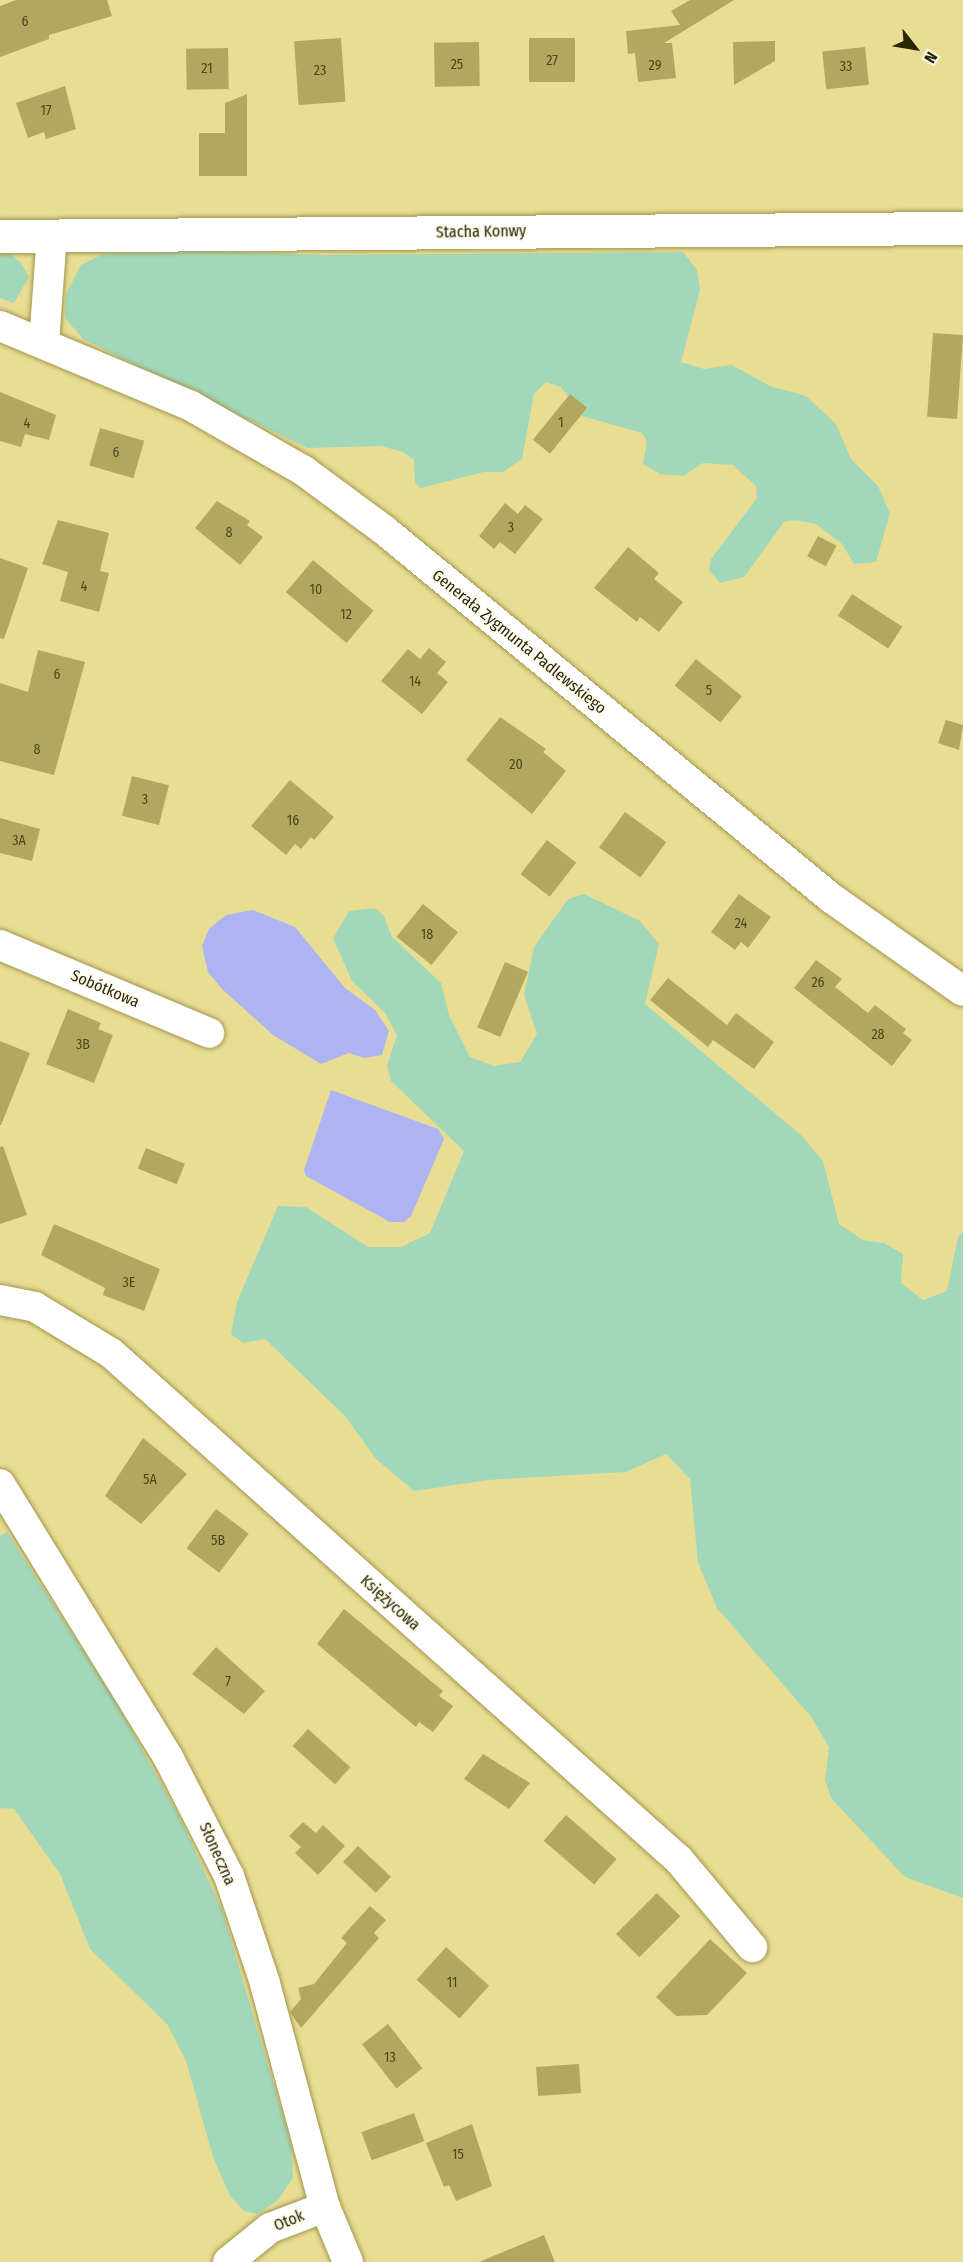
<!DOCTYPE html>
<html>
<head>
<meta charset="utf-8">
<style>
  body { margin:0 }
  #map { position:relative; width:963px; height:2262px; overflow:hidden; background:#e9dd93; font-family:"Fira Sans Condensed",sans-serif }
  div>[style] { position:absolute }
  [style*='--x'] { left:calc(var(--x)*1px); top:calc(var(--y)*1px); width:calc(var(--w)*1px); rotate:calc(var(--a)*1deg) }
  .green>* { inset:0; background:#a2d8ba }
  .water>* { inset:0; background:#aeb4f2 }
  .building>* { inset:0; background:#b3a75f; transform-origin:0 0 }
  .roads { filter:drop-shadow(0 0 2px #a1954d) drop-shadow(0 0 2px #a1954d) }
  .minor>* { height:30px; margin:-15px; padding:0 15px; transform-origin:15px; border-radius:15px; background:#fff }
  .major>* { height:33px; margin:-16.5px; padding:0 16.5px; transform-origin:16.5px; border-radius:16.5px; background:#fff }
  span { translate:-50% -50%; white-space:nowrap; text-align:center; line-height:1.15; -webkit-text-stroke:4.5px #fefcee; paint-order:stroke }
  .number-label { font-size:14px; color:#4c461d }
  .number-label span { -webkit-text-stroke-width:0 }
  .street-label { font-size:16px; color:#2a2507 }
  .north { position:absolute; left:885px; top:18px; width:60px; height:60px; -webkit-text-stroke:4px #fefcee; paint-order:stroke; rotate:121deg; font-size:16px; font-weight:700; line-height:24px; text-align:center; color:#2a2507 }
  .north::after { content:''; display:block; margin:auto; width:21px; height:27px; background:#2a2507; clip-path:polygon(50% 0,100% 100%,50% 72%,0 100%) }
</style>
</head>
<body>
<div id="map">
  <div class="green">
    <div style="clip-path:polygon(190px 251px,324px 255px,683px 252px,697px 270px,700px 290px,681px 362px,704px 369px,732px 365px,770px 386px,806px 396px,836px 424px,851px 459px,878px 486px,890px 513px,876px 562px,854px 564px,842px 544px,816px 524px,795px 520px,784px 522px,744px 577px,720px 583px,709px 570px,711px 559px,757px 498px,756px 486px,733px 465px,703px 463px,683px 476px,660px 474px,643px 464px,647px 442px,642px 433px,582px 416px,561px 387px,546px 382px,534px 394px,522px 459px,503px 472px,484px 472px,421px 488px,415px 483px,414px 460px,403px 452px,381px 446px,307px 448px,83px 339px,65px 318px,66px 294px,81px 265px,103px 254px)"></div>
    <div style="clip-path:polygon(0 254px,10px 254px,21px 263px,29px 277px,14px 303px,0 298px)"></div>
    <div style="clip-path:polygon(584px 894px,640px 921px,659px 944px,645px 1004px,801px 1135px,823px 1161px,839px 1224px,863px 1240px,884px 1243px,903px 1254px,901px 1283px,923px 1300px,947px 1291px,958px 1237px,963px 1232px,963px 1898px,905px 1877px,831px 1798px,825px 1780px,829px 1747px,812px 1718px,717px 1608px,698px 1563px,690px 1479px,666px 1454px,626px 1472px,488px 1480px,414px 1491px,376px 1459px,345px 1416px,265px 1339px,243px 1343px,231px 1334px,237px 1302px,278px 1206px,306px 1207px,368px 1247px,401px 1247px,430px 1233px,464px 1151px,391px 1081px,387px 1065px,397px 1035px,385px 1013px,352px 981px,333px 938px,349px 911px,375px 908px,384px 916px,392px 937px,441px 983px,449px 1015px,470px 1057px,494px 1066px,520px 1062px,537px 1034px,524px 995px,534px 947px,568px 899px)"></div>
    <div style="clip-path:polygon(7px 1532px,117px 1704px,180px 1818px,222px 1910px,291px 2143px,293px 2178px,278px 2200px,258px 2214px,244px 2211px,230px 2196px,213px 2157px,186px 2061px,167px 2024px,90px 1949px,60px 1874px,14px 1809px,0 1808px,0 1536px)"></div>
  </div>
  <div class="water">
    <div style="clip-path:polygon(253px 910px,295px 927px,345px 988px,375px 1010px,389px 1031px,382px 1055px,364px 1058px,349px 1053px,321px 1064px,273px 1035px,222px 989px,208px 972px,202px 946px,209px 929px,226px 915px)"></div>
    <div style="clip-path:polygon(331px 1090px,438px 1129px,444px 1139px,411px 1216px,404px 1222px,390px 1222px,306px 1176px,304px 1170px)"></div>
  </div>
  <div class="building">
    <div style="clip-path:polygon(16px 0,107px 0,112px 16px,49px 35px,49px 39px,0 57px,0 6px)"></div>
    <div style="clip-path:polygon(690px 0,734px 0,664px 43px,672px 43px,676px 78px,638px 82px,635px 53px,628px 54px,626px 31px,680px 25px,671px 11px)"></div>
    <div style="left:341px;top:38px;width:64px;height:47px;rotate:86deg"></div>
    <div style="left:575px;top:38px;width:44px;height:46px;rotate:90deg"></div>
    <div style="clip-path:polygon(775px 41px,775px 61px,734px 85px,733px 42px)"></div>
    <div style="left:479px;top:42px;width:44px;height:45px;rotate:89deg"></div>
    <div style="left:865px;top:47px;width:38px;height:43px;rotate:84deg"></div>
    <div style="left:228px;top:48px;width:41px;height:42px;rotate:89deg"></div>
    <div style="clip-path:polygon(65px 86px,76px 129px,46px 139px,44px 132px,28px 138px,16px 103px)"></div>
    <div style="clip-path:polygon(247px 94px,247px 176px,199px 176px,199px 133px,225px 133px,225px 103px)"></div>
    <div style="left:933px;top:333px;width:30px;height:84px;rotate:4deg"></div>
    <div style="clip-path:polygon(0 392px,56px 415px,49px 440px,25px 434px,21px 447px,0 441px)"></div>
    <div style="left:570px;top:394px;width:22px;height:59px;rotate:39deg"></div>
    <div style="left:100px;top:428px;width:46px;height:39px;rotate:16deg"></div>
    <div style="clip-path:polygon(217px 501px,250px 521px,247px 525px,263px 537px,240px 565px,195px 528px)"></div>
    <div style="clip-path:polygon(505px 503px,518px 514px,525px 505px,543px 519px,515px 554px,500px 542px,494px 549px,479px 536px)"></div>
    <div style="clip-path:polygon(58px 520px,109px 533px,100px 571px,109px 573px,99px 612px,60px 601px,68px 572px,42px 564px)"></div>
    <div style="left:818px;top:536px;width:21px;height:23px;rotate:28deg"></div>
    <div style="clip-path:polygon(628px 547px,659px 573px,654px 579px,683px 602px,659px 632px,640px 617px,637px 622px,594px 588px)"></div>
    <div style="clip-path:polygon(0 558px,28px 568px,4px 639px,0 638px)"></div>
    <div style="left:313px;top:560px;width:79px;height:42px;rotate:40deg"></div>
    <div style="left:852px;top:594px;width:60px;height:26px;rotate:33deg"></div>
    <div style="clip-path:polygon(429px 648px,446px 662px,437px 673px,448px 682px,422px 714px,381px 681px,408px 649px,420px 659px)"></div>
    <div style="clip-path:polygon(38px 650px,85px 662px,54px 775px,0 761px,0 683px,28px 692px)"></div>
    <div style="left:696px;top:659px;width:59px;height:34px;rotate:39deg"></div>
    <div style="clip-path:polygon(500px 717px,546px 749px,543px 752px,566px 771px,532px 814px,466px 760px)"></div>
    <div style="clip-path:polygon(946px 720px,963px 725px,959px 750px,938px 743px)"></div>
    <div style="left:132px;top:776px;width:38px;height:41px;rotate:14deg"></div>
    <div style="clip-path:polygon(290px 780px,334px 817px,314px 840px,311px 837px,301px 849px,295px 844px,286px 855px,251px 826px)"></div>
    <div style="left:625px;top:812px;width:51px;height:44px;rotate:36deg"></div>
    <div style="clip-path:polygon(0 818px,40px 829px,32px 861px,0 853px)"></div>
    <div style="left:547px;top:840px;width:37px;height:43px;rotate:38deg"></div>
    <div style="clip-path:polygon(739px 894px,771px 917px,748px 948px,741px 942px,735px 950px,711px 932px)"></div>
    <div style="left:423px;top:904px;width:45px;height:42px;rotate:39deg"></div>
    <div style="clip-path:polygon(816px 960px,842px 979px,835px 987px,868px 1013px,875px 1005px,906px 1029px,903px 1033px,912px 1040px,892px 1066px,794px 988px)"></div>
    <div style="left:505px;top:962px;width:25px;height:71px;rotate:23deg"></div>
    <div style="clip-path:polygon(668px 978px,727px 1025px,736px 1013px,774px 1042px,754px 1069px,713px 1040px,708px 1047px,650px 1000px)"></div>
    <div style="clip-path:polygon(68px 1009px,101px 1023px,98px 1029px,113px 1035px,94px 1083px,46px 1064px)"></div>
    <div style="clip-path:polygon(0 1041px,30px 1053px,1px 1125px,0 1125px)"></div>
    <div style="clip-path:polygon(3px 1146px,27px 1215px,0 1224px,0 1147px)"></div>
    <div style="left:146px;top:1148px;width:42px;height:22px;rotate:22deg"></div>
    <div style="clip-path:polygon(54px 1224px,160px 1269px,144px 1311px,103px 1295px,105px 1288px,41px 1255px)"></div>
    <div style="clip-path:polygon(143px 1438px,187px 1474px,141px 1524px,105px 1496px)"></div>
    <div style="left:216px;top:1509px;width:41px;height:49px;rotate:37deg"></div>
    <div style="clip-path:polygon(344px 1609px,443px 1691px,439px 1696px,453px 1706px,433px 1732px,419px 1722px,416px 1727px,317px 1644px)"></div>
    <div style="clip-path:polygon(216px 1647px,265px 1691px,244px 1714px,192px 1674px)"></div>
    <div style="left:308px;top:1729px;width:57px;height:23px;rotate:42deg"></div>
    <div style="clip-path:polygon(483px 1754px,530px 1783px,509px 1809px,464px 1779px)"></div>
    <div style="left:566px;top:1815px;width:67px;height:34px;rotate:41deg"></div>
    <div style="clip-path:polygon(303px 1822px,316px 1833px,323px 1825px,345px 1846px,318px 1875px,295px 1853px,301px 1847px,289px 1836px)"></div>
    <div style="left:358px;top:1846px;width:45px;height:22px;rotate:43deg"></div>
    <div style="left:657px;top:1893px;width:33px;height:58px;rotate:45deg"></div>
    <div style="clip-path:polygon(370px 1906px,386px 1920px,374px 1933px,379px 1938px,301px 2028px,290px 2012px,301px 1999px,298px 1988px,314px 1984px,347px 1943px,341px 1938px)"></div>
    <div style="clip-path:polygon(710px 1939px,747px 1973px,707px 2015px,676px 2016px,656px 1997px)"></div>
    <div style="left:446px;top:1947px;width:58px;height:44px;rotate:42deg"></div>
    <div style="left:388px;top:2024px;width:56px;height:33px;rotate:52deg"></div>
    <div style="left:579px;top:2064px;width:29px;height:43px;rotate:86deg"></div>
    <div style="left:414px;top:2113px;width:30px;height:56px;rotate:70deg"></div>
    <div style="clip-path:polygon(472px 2124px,492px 2186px,456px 2201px,449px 2185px,444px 2187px,426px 2143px)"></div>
    <div style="clip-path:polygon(544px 2235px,555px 2262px,479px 2262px)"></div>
  </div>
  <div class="roads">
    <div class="minor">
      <div style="--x:0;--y:326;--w:207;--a:22.7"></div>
      <div style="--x:191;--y:406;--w:130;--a:29.9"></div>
      <div style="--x:304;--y:471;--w:99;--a:36.4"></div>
      <div style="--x:384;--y:530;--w:579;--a:39.46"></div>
      <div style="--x:831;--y:898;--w:161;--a:35.2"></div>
      <div style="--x:44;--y:343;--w:108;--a:-85.8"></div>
      <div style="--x:0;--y:945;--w:227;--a:22.8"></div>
      <div style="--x:0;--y:1300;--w:36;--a:11"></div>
      <div style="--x:35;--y:1307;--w:89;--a:31.2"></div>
      <div style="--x:111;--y:1353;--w:761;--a:41.75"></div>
      <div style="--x:679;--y:1860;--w:114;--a:50"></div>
      <div style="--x:0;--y:1484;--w:321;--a:58.4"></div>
      <div style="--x:168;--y:1757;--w:134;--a:62.9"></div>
      <div style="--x:229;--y:1876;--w:110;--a:71.4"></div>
      <div style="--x:264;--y:1980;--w:235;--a:75"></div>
      <div style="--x:325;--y:2207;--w:60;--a:67.3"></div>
      <div style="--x:228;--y:2262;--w:54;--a:-39"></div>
      <div style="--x:270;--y:2228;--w:59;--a:-20.9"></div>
    </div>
    <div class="major">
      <div style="--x:0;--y:236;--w:963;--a:-0.48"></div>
    </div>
  </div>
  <div class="number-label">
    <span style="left:25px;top:22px">6</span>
    <span style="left:552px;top:61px">27</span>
    <span style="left:457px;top:65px">25</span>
    <span style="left:655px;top:66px">29</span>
    <span style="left:846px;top:67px">33</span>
    <span style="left:207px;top:69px">21</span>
    <span style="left:320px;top:71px">23</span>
    <span style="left:46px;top:111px">17</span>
    <span style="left:561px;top:423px">1</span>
    <span style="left:27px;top:424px">4</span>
    <span style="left:116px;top:453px">6</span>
    <span style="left:511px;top:528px">3</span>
    <span style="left:229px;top:533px">8</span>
    <span style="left:84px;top:587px">4</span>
    <span style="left:316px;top:590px">10</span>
    <span style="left:346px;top:615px">12</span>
    <span style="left:57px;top:675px">6</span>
    <span style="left:415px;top:682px">14</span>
    <span style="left:709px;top:691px">5</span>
    <span style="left:37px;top:750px">8</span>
    <span style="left:516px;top:765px">20</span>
    <span style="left:145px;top:800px">3</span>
    <span style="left:293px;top:821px">16</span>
    <span style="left:19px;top:841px">3A</span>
    <span style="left:741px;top:924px">24</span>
    <span style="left:427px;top:935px">18</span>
    <span style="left:818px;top:983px">26</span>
    <span style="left:878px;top:1035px">28</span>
    <span style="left:83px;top:1045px">3B</span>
    <span style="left:129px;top:1283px">3E</span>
    <span style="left:150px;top:1480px">5A</span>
    <span style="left:218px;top:1541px">5B</span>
    <span style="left:228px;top:1682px">7</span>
    <span style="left:452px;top:1983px">11</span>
    <span style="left:390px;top:2058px">13</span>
    <span style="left:458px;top:2155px">15</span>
  </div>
  <div class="street-label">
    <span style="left:481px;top:232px;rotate:-1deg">Stacha Konwy</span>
    <span style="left:519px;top:642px;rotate:39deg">Generała Zygmunta Padlewskiego</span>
    <span style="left:105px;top:989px;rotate:23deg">Sobótkowa</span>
    <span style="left:390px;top:1603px;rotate:42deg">Księżycowa</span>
    <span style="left:217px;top:1854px;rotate:66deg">Słoneczna</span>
    <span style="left:289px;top:2221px;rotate:-22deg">Otok</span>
  </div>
  <div class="north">N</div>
</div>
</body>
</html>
